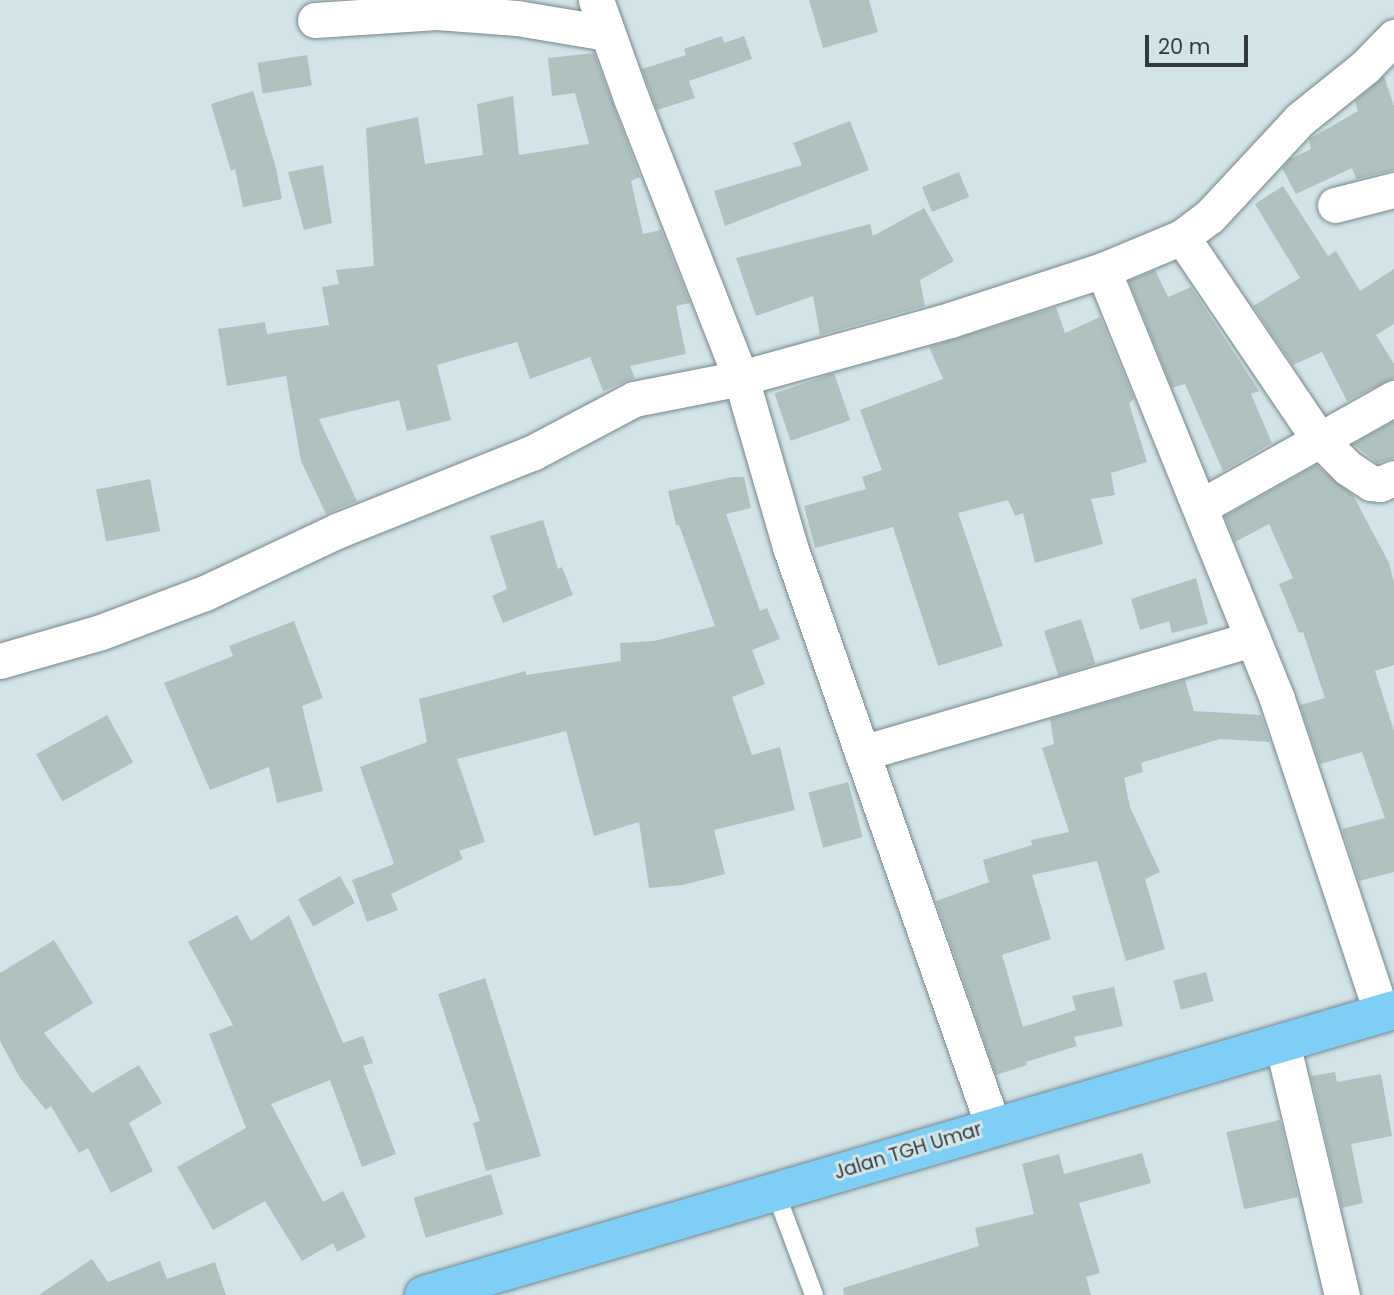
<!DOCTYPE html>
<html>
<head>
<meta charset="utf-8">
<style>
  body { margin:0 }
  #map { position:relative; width:1394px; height:1295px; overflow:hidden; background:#d2e4e8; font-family:Poppins,sans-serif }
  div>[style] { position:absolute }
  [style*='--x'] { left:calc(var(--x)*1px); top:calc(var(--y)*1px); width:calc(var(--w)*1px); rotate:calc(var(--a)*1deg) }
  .building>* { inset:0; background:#b0c2c0; transform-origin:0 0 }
  .roads { filter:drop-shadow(0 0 2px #76868a) drop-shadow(0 0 2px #76868a) }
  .service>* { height:18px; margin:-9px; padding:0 9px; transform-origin:9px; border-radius:9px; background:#fff }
  .minor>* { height:35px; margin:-17.5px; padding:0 17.5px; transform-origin:17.5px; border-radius:17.5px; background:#fff }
  .primary>* { height:38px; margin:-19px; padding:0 19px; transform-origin:19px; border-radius:19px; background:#7ecef5 }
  span { translate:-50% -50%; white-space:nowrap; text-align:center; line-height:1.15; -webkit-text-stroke:6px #d2e4e8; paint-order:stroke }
  .street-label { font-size:19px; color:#343b3d }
  .scale { position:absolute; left:1145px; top:35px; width:103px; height:32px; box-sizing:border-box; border:4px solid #343b3d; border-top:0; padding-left:9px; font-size:21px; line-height:24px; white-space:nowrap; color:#343b3d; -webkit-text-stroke:5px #d2e4e8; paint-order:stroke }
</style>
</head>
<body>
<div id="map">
  <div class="building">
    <div style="clip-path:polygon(809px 0,869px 0,878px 32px,823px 48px)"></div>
    <div style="clip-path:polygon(722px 36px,724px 43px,744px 36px,752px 59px,689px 81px,695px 98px,657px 110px,642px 69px,686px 55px,684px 49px)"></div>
    <div style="clip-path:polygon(594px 53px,640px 177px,631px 181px,643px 234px,661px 230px,690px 303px,676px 306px,686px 354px,630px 366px,635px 378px,603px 391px,590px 357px,530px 379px,517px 342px,437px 365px,451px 420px,407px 431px,399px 400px,319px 419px,357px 501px,326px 514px,301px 461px,286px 376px,227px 386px,218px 329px,265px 322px,267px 334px,329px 325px,322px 287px,339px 284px,336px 270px,374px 266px,366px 128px,418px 117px,425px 164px,483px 155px,477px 104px,513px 96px,519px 155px,589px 144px,575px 93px,552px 96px,548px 58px)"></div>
    <div style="left:307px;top:55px;width:31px;height:50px;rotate:81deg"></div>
    <div style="clip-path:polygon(1384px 76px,1394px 106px,1394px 170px,1356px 179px,1352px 168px,1296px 194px,1282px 168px,1290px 159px,1311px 149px,1309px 139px,1358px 111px,1355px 101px)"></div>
    <div style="clip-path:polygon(253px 91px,276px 168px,282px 199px,243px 207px,235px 169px,231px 171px,211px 104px)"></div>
    <div style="clip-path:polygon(850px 121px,869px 170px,725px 226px,714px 191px,802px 165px,793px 143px)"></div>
    <div style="clip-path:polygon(323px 165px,332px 223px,304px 230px,288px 172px)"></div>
    <div style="left:959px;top:172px;width:27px;height:40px;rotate:68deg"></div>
    <div style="clip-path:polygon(1283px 186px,1328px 256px,1336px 251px,1360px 291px,1394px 269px,1394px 324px,1376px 335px,1394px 364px,1394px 378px,1347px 401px,1322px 352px,1293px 365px,1253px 306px,1300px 278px,1255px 204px)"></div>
    <div style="clip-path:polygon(924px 208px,954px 261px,920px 280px,925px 306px,820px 335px,813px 296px,756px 316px,736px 258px,870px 224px,873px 236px)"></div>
    <div style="clip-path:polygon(1155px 270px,1168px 297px,1191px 287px,1259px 391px,1251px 394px,1272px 443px,1223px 471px,1185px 384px,1172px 388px,1129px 281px)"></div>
    <div style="clip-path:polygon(1056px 307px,1065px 333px,1100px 317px,1134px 399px,1129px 403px,1147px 462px,1111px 473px,1115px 495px,1091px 499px,1103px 544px,1035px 563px,1023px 513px,1015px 516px,1008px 500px,958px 513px,1003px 646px,938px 666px,893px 527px,815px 548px,804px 506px,866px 489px,862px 477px,882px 470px,860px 410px,943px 379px,929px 347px)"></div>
    <div style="left:834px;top:373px;width:50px;height:63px;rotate:71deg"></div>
    <div style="clip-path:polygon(1394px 421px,1394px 458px,1377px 463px,1353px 444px)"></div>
    <div style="clip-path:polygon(1316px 465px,1353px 495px,1389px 563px,1394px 583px,1394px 665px,1375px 671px,1394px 731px,1394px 872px,1359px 881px,1342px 829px,1385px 818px,1362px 752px,1320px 764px,1300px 705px,1325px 698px,1303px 632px,1299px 633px,1279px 584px,1293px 578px,1269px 524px,1235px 542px,1225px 516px)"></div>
    <div style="clip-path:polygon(732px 477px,744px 477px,751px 508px,726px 514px,760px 611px,767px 608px,780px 639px,752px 650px,765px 684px,732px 697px,752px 755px,780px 747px,795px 810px,714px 830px,725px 874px,683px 885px,649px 888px,639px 822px,594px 836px,566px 731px,457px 759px,485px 842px,459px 851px,463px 859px,391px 894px,398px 910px,367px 922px,352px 880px,394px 864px,360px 767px,427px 742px,419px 699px,526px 671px,526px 675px,621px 661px,620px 643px,654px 641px,715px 626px,679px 525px,676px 525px,668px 491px)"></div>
    <div style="left:150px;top:479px;width:53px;height:55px;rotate:79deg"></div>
    <div style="clip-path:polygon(543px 520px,558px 569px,562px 567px,573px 595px,503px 623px,492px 596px,507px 589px,490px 536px)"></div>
    <div style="clip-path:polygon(1196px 578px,1208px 624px,1172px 633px,1169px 621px,1140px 630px,1131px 599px)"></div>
    <div style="left:1081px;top:619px;width:47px;height:39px;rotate:72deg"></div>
    <div style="clip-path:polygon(294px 621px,323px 698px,302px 706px,323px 791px,277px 803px,269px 767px,210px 790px,164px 683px,233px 656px,229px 646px)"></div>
    <div style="clip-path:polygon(1185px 680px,1194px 711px,1261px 715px,1270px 742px,1220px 739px,1141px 763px,1143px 772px,1124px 778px,1130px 807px,1160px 872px,1145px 879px,1165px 949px,1126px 961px,1097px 861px,1032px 875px,1051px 939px,1002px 955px,1023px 1027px,1076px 1010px,1072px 996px,1114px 987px,1123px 1026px,1074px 1037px,1077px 1046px,1026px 1062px,1027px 1065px,996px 1075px,936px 901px,989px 882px,983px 860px,1032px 845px,1031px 840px,1069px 832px,1042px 748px,1054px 744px,1050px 719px)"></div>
    <div style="left:107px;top:715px;width:54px;height:81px;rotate:61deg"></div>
    <div style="left:848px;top:782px;width:57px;height:41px;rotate:75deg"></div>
    <div style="left:340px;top:876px;width:31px;height:48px;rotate:61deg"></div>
    <div style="clip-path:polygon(237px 915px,251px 941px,289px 915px,343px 1043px,363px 1036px,373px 1063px,363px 1066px,396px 1154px,362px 1167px,330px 1080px,271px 1104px,323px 1202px,343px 1191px,366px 1237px,337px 1252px,333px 1243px,302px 1261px,265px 1201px,213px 1230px,177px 1167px,246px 1128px,209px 1034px,233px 1025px,188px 942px)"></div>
    <div style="clip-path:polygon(54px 940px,93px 1003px,44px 1033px,92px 1093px,139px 1065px,162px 1103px,129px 1123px,153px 1171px,111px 1193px,88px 1148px,79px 1153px,51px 1106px,46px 1110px,20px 1078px,0 1041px,0 973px)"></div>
    <div style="left:1206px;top:972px;width:30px;height:34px;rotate:75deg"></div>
    <div style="clip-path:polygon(485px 978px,541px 1156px,486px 1171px,473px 1123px,480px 1121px,438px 994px)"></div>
    <div style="clip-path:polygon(1335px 1072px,1337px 1082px,1381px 1074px,1392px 1136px,1351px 1144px,1363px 1203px,1342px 1208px,1311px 1076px)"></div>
    <div style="left:1280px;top:1120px;width:79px;height:55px;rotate:77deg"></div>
    <div style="clip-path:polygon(1142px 1153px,1151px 1183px,1079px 1203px,1100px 1273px,1086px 1277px,1091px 1295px,844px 1295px,843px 1288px,979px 1246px,975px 1228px,1034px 1214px,1022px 1164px,1059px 1154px,1064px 1174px)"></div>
    <div style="left:491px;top:1174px;width:42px;height:81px;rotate:73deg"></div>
    <div style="clip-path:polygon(92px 1259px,108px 1282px,160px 1261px,167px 1279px,215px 1262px,226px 1295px,39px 1295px)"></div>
  </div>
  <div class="roads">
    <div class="service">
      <div style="--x:775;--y:1191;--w:111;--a:69.4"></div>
    </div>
    <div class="minor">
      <div style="--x:596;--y:0;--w:104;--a:70.3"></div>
      <div style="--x:631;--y:98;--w:301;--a:68.6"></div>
      <div style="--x:741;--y:378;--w:176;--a:73.8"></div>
      <div style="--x:790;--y:547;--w:614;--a:70.68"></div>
      <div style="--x:315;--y:20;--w:122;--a:-3.8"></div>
      <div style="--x:437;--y:12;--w:80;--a:4.3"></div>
      <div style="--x:517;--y:18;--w:91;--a:9.5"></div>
      <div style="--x:1335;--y:205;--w:61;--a:-14.3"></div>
      <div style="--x:1182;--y:237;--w:243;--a:55.9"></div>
      <div style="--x:1318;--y:438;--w:42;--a:45"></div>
      <div style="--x:1348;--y:468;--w:27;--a:33"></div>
      <div style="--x:1371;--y:483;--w:9;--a:6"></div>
      <div style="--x:1380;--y:484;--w:15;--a:-23"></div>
      <div style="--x:1103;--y:270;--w:463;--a:67.9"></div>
      <div style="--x:1277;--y:699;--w:332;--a:71.6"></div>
      <div style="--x:1200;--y:507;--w:223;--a:-29.3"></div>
      <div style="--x:0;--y:661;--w:105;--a:-16"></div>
      <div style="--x:101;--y:632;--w:111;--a:-20.6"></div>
      <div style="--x:205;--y:593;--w:148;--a:-25.2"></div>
      <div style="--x:339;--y:530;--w:208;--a:-21.8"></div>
      <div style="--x:532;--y:453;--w:115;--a:-27.9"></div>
      <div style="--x:634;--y:399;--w:109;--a:-11.1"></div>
      <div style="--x:741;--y:378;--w:217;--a:-15.5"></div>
      <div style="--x:950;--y:320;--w:161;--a:-18.1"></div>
      <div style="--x:1103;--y:270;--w:86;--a:-22.7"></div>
      <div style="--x:1182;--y:237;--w:34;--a:-37"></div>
      <div style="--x:1209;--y:217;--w:132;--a:-47.1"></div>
      <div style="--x:1299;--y:120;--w:85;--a:-38.8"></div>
      <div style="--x:1365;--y:67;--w:42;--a:-46"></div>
      <div style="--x:862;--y:753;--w:407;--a:-16.3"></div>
      <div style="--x:1282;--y:1042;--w:260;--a:76.7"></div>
    </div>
    <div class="primary">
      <div style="--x:424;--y:1295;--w:1011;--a:-16.37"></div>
    </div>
  </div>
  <div class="street-label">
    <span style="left:908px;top:1151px;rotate:-17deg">Jalan TGH Umar</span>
  </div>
  <div class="scale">20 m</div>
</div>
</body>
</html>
